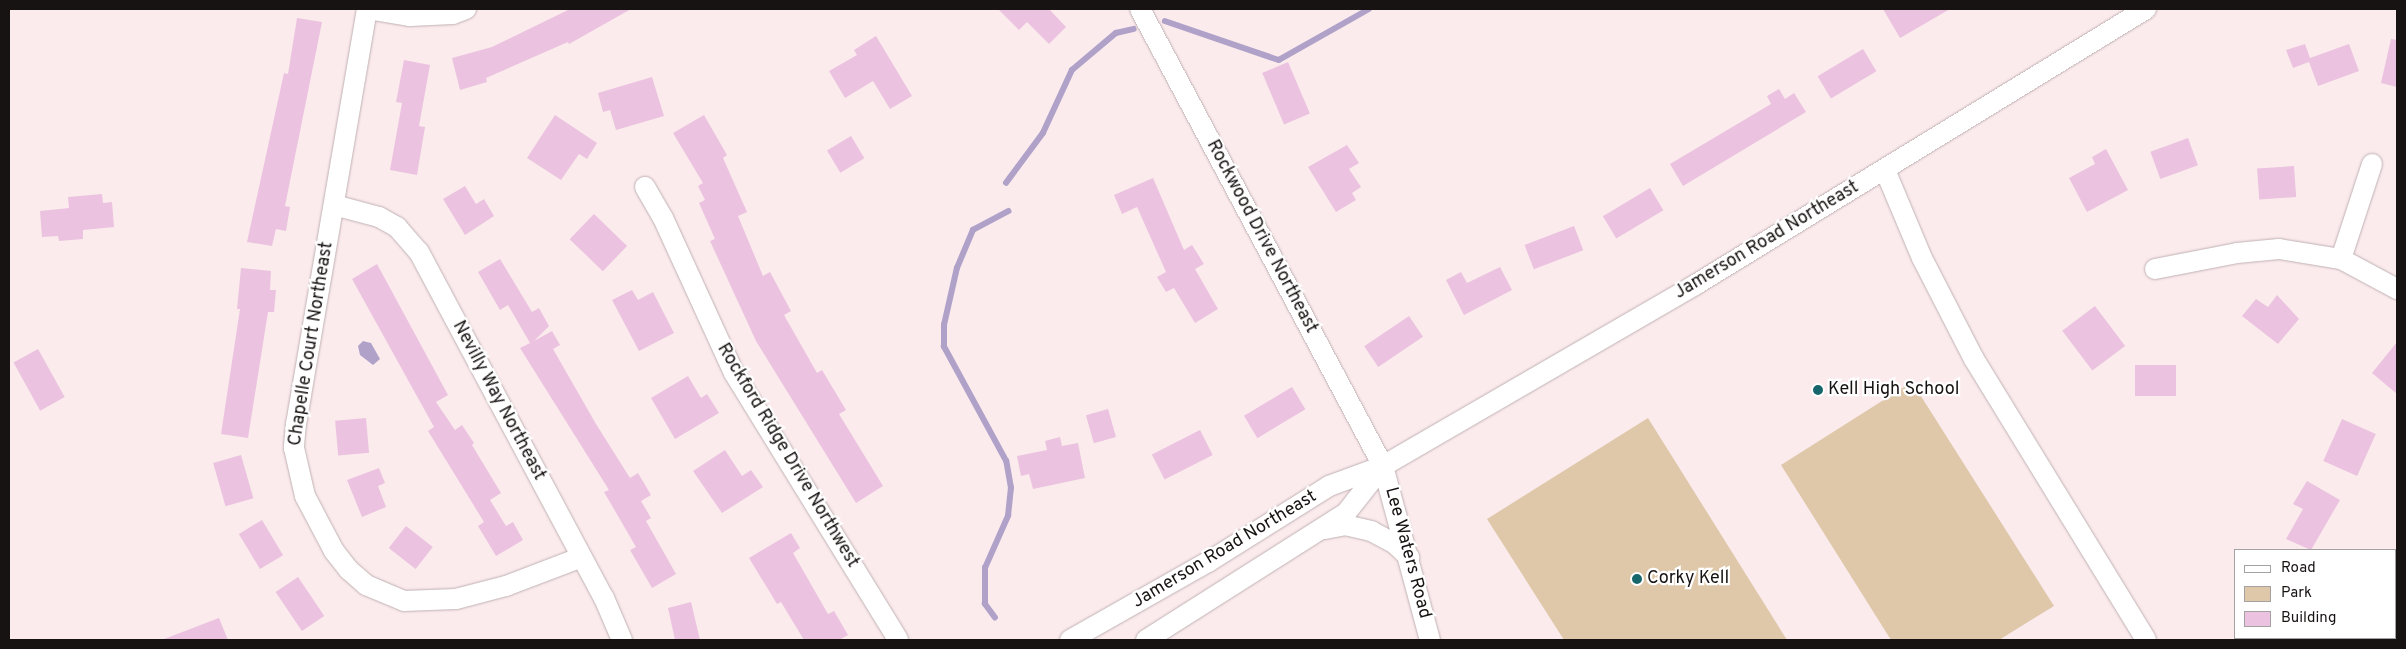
<!DOCTYPE html>
<html>
<head>
<meta charset="utf-8">
<style>
  body { margin:0 }
  #map { position:relative; width:2406px; height:649px; overflow:hidden; background:#fbebed; font-family:Overpass,sans-serif }
  div>[style] { position:absolute }
  [style*='--x'] { left:calc(var(--x)*1px); top:calc(var(--y)*1px); width:calc(var(--w)*1px); rotate:calc(var(--a)*1deg) }
  .green>* { inset:0; background:#dec8a9 }
  .water>* { inset:0; background:#b0a1c9 }
  .stream>* { height:5.5px; margin:-2.75px; padding:0 2.75px; transform-origin:2.75px; border-radius:2.75px; background:#b0a1c9 }
  .building>* { inset:0; background:#ebc2df; transform-origin:0 0 }
  .roads { filter:drop-shadow(0 0 1px #c0b1b3) drop-shadow(0 0 1px #c0b1b3) }
  .minor>* { height:20px; margin:-10px; padding:0 10px; transform-origin:10px; border-radius:10px; background:#fff }
  .dots>* { width:14px; height:14px; translate:-50% -50%; box-sizing:border-box; border:2px solid #fff; border-radius:50% }
  span { translate:-50% -50%; white-space:nowrap; text-align:center; line-height:1.15; -webkit-text-stroke:4.5px #fff; paint-order:stroke }
  .street-label { font-size:18px; color:#181313 }
  .poi-label { font-size:18px; color:#181313 }
  .left { translate:0 -50%; text-align:left }
  .frame { position:absolute; inset:0; border:10px solid #181313; pointer-events:none }
  .legend { position:absolute; left:2234px; top:549px; width:162px; height:90px; box-sizing:border-box; background:#fff; border:1px solid #a3a1a1; margin:0; padding:6px 9px; list-style:none; font-size:15px; color:#181313 }
  .legend li { display:flex; align-items:center; gap:10px; height:25px }
  .legend b { width:25px; border:1px solid #a3a1a1 }
</style>
</head>
<body>
<div id="map">
  <div class="green">
    <div style="clip-path:polygon(1912px 382px,2054px 606px,1999px 640px,1891px 640px,1781px 465px)"></div>
    <div style="clip-path:polygon(1648px 418px,1787px 640px,1564px 640px,1487px 519px)"></div>
  </div>
  <div class="water">
    <div style="clip-path:polygon(363px 341px,371px 343px,380px 359px,373px 365px,360px 355px,358px 346px)"></div>
  </div>
  <div class="stream">
    <div style="--x:1165;--y:21;--w:120;--a:18.9"></div>
    <div style="--x:1279;--y:60;--w:103;--a:-29.5"></div>
    <div style="--x:1006;--y:183;--w:62;--a:-53.5"></div>
    <div style="--x:1043;--y:133;--w:69;--a:-65.3"></div>
    <div style="--x:1072;--y:70;--w:57;--a:-40.1"></div>
    <div style="--x:1116;--y:33;--w:18;--a:-13"></div>
    <div style="--x:995;--y:618;--w:17;--a:-126"></div>
    <div style="--x:985;--y:604;--w:36;--a:-90"></div>
    <div style="--x:985;--y:568;--w:57;--a:-66.1"></div>
    <div style="--x:1008;--y:516;--w:28;--a:-84"></div>
    <div style="--x:1011;--y:488;--w:27;--a:-100"></div>
    <div style="--x:1006;--y:461;--w:130;--a:-118.5"></div>
    <div style="--x:944;--y:347;--w:22;--a:-90"></div>
    <div style="--x:944;--y:325;--w:58;--a:-77.2"></div>
    <div style="--x:957;--y:268;--w:41;--a:-67.2"></div>
    <div style="--x:973;--y:230;--w:40;--a:-28"></div>
  </div>
  <div class="building">
    <div style="clip-path:polygon(570px 9px,631px 9px,569px 44px,568px 42px,486px 78px,487px 82px,460px 90px,452px 58px,492px 47px)"></div>
    <div style="clip-path:polygon(998px 9px,1049px 9px,1066px 27px,1049px 44px,1027px 22px,1019px 30px)"></div>
    <div style="clip-path:polygon(1883px 9px,1950px 9px,1900px 38px)"></div>
    <div style="clip-path:polygon(297px 18px,322px 22px,285px 206px,290px 207px,286px 231px,276px 229px,272px 246px,247px 242px,284px 73px,288px 74px)"></div>
    <div style="clip-path:polygon(876px 36px,912px 96px,890px 109px,873px 81px,845px 98px,829px 71px,857px 55px,854px 50px)"></div>
    <div style="clip-path:polygon(2391px 39px,2397px 40px,2397px 87px,2381px 83px)"></div>
    <div style="clip-path:polygon(2305px 44px,2310px 58px,2349px 44px,2359px 71px,2318px 86px,2309px 62px,2293px 68px,2286px 50px)"></div>
    <div style="left:1863px;top:49px;width:26px;height:53px;rotate:59deg"></div>
    <div style="clip-path:polygon(404px 60px,430px 65px,419px 126px,425px 127px,417px 175px,390px 170px,402px 103px,396px 102px)"></div>
    <div style="left:1288px;top:62px;width:56px;height:28px;rotate:67deg"></div>
    <div style="clip-path:polygon(652px 77px,664px 116px,616px 130px,610px 110px,603px 112px,598px 93px)"></div>
    <div style="clip-path:polygon(1779px 89px,1785px 99px,1794px 93px,1806px 112px,1683px 186px,1670px 164px,1771px 104px,1767px 96px)"></div>
    <div style="clip-path:polygon(555px 115px,597px 143px,587px 159px,579px 154px,561px 180px,527px 158px)"></div>
    <div style="clip-path:polygon(704px 115px,727px 155px,723px 158px,747px 212px,738px 216px,763px 276px,770px 272px,791px 311px,784px 315px,817px 373px,822px 370px,846px 410px,839px 414px,883px 486px,856px 503px,756px 341px,710px 241px,715px 239px,699px 203px,705px 200px,698px 186px,703px 183px,673px 133px)"></div>
    <div style="left:851px;top:136px;width:26px;height:28px;rotate:59deg"></div>
    <div style="left:2188px;top:138px;width:29px;height:40px;rotate:70deg"></div>
    <div style="clip-path:polygon(1347px 145px,1359px 163px,1349px 169px,1361px 187px,1352px 193px,1356px 200px,1336px 212px,1308px 167px)"></div>
    <div style="clip-path:polygon(2106px 149px,2128px 190px,2087px 212px,2069px 178px,2095px 164px,2092px 157px)"></div>
    <div style="left:2294px;top:166px;width:31px;height:37px;rotate:86deg"></div>
    <div style="clip-path:polygon(1153px 178px,1184px 250px,1192px 245px,1204px 264px,1195px 269px,1218px 309px,1195px 323px,1174px 288px,1166px 292px,1157px 277px,1166px 272px,1137px 207px,1122px 214px,1114px 195px)"></div>
    <div style="clip-path:polygon(465px 186px,476px 204px,484px 199px,494px 216px,465px 235px,443px 199px)"></div>
    <div style="left:1650px;top:188px;width:26px;height:55px;rotate:59deg"></div>
    <div style="clip-path:polygon(102px 194px,103px 203px,112px 202px,114px 227px,83px 230px,83px 239px,59px 241px,58px 236px,42px 237px,40px 211px,69px 208px,68px 197px)"></div>
    <div style="left:594px;top:214px;width:46px;height:35px;rotate:44deg"></div>
    <div style="left:1574px;top:226px;width:26px;height:53px;rotate:69deg"></div>
    <div style="clip-path:polygon(500px 259px,532px 312px,539px 308px,549px 326px,534px 341px,552px 331px,560px 345px,553px 349px,596px 424px,630px 478px,638px 473px,651px 495px,641px 501px,651px 518px,646px 521px,676px 574px,652px 588px,630px 550px,636px 547px,604px 492px,609px 490px,520px 348px,530px 343px,508px 305px,500px 310px,478px 272px)"></div>
    <div style="clip-path:polygon(377px 264px,448px 395px,436px 402px,455px 430px,462px 425px,474px 443px,472px 445px,501px 493px,490px 500px,506px 526px,513px 522px,523px 540px,496px 556px,478px 526px,484px 522px,428px 431px,434px 427px,352px 279px)"></div>
    <div style="clip-path:polygon(1500px 267px,1512px 290px,1464px 315px,1446px 280px,1461px 272px,1467px 283px)"></div>
    <div style="clip-path:polygon(241px 268px,271px 271px,270px 290px,276px 290px,274px 312px,268px 312px,248px 438px,221px 434px,240px 309px,237px 309px)"></div>
    <div style="clip-path:polygon(632px 290px,638px 300px,653px 292px,674px 333px,639px 351px,612px 300px)"></div>
    <div style="clip-path:polygon(2277px 295px,2299px 319px,2278px 344px,2242px 316px,2256px 299px,2268px 307px)"></div>
    <div style="left:2095px;top:306px;width:50px;height:41px;rotate:53deg"></div>
    <div style="left:1409px;top:316px;width:25px;height:54px;rotate:56deg"></div>
    <div style="clip-path:polygon(2397px 342px,2397px 394px,2372px 373px)"></div>
    <div style="left:38px;top:349px;width:55px;height:28px;rotate:61deg"></div>
    <div style="left:2176px;top:365px;width:31px;height:41px;rotate:90deg"></div>
    <div style="clip-path:polygon(688px 376px,701px 398px,707px 394px,719px 413px,675px 439px,651px 398px)"></div>
    <div style="left:1292px;top:387px;width:26px;height:56px;rotate:59deg"></div>
    <div style="left:1108px;top:409px;width:29px;height:23px;rotate:74deg"></div>
    <div style="left:366px;top:418px;width:35px;height:31px;rotate:85deg"></div>
    <div style="left:2342px;top:419px;width:37px;height:46px;rotate:24deg"></div>
    <div style="left:1200px;top:430px;width:28px;height:54px;rotate:63deg"></div>
    <div style="clip-path:polygon(1060px 437px,1062px 446px,1078px 443px,1085px 478px,1033px 489px,1029px 474px,1021px 476px,1017px 456px,1047px 450px,1045px 441px)"></div>
    <div style="clip-path:polygon(725px 450px,742px 476px,751px 470px,763px 487px,722px 513px,693px 471px)"></div>
    <div style="left:241px;top:455px;width:45px;height:29px;rotate:74deg"></div>
    <div style="clip-path:polygon(379px 468px,385px 483px,378px 486px,386px 507px,362px 517px,347px 480px)"></div>
    <div style="clip-path:polygon(2307px 481px,2340px 500px,2311px 550px,2286px 539px,2303px 509px,2293px 504px)"></div>
    <div style="left:262px;top:520px;width:41px;height:27px;rotate:59deg"></div>
    <div style="left:406px;top:526px;width:34px;height:28px;rotate:38deg"></div>
    <div style="clip-path:polygon(791px 533px,800px 548px,793px 553px,828px 614px,834px 611px,848px 635px,839px 640px,804px 640px,781px 602px,777px 604px,749px 558px)"></div>
    <div style="left:298px;top:577px;width:47px;height:27px;rotate:56deg"></div>
    <div style="clip-path:polygon(691px 602px,700px 640px,675px 640px,668px 608px)"></div>
    <div style="clip-path:polygon(219px 618px,228px 640px,164px 640px,164px 639px)"></div>
  </div>
  <div class="roads">
    <div class="minor">
      <div style="--x:367;--y:9;--w:420;--a:99.7"></div>
      <div style="--x:296;--y:423;--w:25;--a:95"></div>
      <div style="--x:294;--y:448;--w:49;--a:77.1"></div>
      <div style="--x:305;--y:496;--w:62;--a:62.2"></div>
      <div style="--x:334;--y:551;--w:24;--a:52"></div>
      <div style="--x:349;--y:570;--w:23;--a:41"></div>
      <div style="--x:366;--y:585;--w:41;--a:22.8"></div>
      <div style="--x:404;--y:601;--w:52;--a:-2.2"></div>
      <div style="--x:456;--y:599;--w:52;--a:-14.6"></div>
      <div style="--x:506;--y:586;--w:81;--a:-20.9"></div>
      <div style="--x:367;--y:9;--w:44;--a:9.2"></div>
      <div style="--x:410;--y:16;--w:43;--a:-2.7"></div>
      <div style="--x:453;--y:14;--w:14;--a:-21"></div>
      <div style="--x:1140;--y:9;--w:518;--a:62"></div>
      <div style="--x:1383;--y:466;--w:180;--a:74.9"></div>
      <div style="--x:1885;--y:170;--w:95;--a:67.2"></div>
      <div style="--x:1922;--y:258;--w:114;--a:62.8"></div>
      <div style="--x:1974;--y:359;--w:329;--a:58.5"></div>
      <div style="--x:645;--y:187;--w:36;--a:60"></div>
      <div style="--x:663;--y:218;--w:170;--a:65.4"></div>
      <div style="--x:734;--y:373;--w:313;--a:58.4"></div>
      <div style="--x:334;--y:205;--w:47;--a:14.9"></div>
      <div style="--x:379;--y:217;--w:21;--a:29"></div>
      <div style="--x:397;--y:227;--w:33;--a:49"></div>
      <div style="--x:419;--y:252;--w:392;--a:61.9"></div>
      <div style="--x:604;--y:598;--w:46;--a:66.8"></div>
      <div style="--x:2341;--y:259;--w:100;--a:-71.9"></div>
      <div style="--x:2155;--y:269;--w:84;--a:-11"></div>
      <div style="--x:2237;--y:253;--w:42;--a:-5.4"></div>
      <div style="--x:2279;--y:249;--w:63;--a:9.2"></div>
      <div style="--x:2341;--y:259;--w:64;--a:28.2"></div>
      <div style="--x:1325;--y:529;--w:20;--a:-11"></div>
      <div style="--x:1345;--y:525;--w:27;--a:13"></div>
      <div style="--x:1371;--y:531;--w:26;--a:28"></div>
      <div style="--x:1394;--y:543;--w:21;--a:43"></div>
      <div style="--x:2395;--y:585;--w:6;--a:-72"></div>
      <div style="--x:1070;--y:640;--w:159;--a:-29.5"></div>
      <div style="--x:1208;--y:562;--w:143;--a:-32.1"></div>
      <div style="--x:1329;--y:486;--w:58;--a:-20.3"></div>
      <div style="--x:1383;--y:466;--w:361;--a:-30.1"></div>
      <div style="--x:1695;--y:285;--w:529;--a:-31.47"></div>
      <div style="--x:1146;--y:640;--w:237;--a:-32.4"></div>
      <div style="--x:1346;--y:513;--w:60;--a:-51.8"></div>
    </div>
  </div>
  <div class="dots">
    <div style="left:1818px;top:390px;background:#17666b"></div>
    <div style="left:1637px;top:579px;background:#17666b"></div>
  </div>
  <div class="street-label">
    <span style="left:1261px;top:237px;rotate:62deg">Rockwood Drive Northeast</span>
    <span style="left:1767px;top:241px;rotate:-31deg">Jamerson Road Northeast</span>
    <span style="left:312px;top:344px;rotate:-81deg">Chapelle Court Northeast</span>
    <span style="left:498px;top:401px;rotate:62deg">Nevilly Way Northeast</span>
    <span style="left:787px;top:456px;rotate:59deg">Rockford Ridge Drive Northwest</span>
    <span style="left:1225px;top:550px;rotate:-31deg">Jamerson Road Northeast</span>
    <span style="left:1407px;top:553px;rotate:75deg">Lee Waters Road</span>
  </div>
  <div class="poi-label">
    <span class="left" style="left:1828px;top:390px">Kell High School</span>
    <span class="left" style="left:1647px;top:579px">Corky Kell</span>
  </div>
  <div class="frame"></div>
  <ul class="legend">
  <li><b style="height:6px;background:#fff"></b>Road</li>
  <li><b style="height:14px;background:#dec8a9"></b>Park</li>
  <li><b style="height:14px;background:#ebc2df"></b>Building</li>
  </ul>
</div>
</body>
</html>
